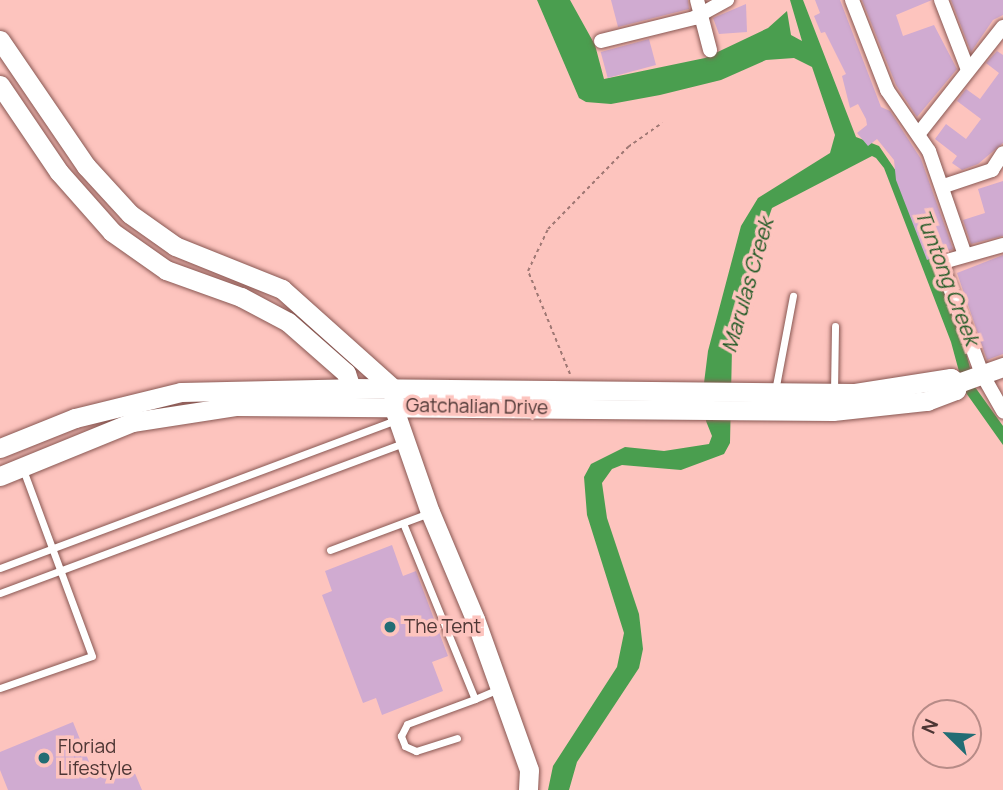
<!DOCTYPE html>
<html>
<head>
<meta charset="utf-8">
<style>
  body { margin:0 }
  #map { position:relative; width:1003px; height:790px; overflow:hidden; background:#fdc4be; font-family:Manrope,sans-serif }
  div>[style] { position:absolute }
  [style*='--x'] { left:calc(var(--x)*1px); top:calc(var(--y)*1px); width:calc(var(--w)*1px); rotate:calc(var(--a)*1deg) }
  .water>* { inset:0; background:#4a9e4f }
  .building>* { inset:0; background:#d0abd1; transform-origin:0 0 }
  .path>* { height:2px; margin-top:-1px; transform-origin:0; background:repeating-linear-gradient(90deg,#9f7874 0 3.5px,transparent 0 7px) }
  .roads { filter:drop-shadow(0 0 2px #885752) drop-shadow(0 0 2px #885752) }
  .lane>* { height:7px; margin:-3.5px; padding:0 3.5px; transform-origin:3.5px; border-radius:3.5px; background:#fff }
  .street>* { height:14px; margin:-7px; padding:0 7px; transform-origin:7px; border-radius:7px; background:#fff }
  .secondary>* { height:19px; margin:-9.5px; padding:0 9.5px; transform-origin:9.5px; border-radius:9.5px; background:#fff }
  .dots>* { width:19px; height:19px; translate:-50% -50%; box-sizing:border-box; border:4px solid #fdc4be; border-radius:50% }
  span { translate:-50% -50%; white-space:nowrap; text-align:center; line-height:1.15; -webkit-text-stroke:7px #fdc4be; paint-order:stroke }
  .street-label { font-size:19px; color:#4d3634 }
  .poi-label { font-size:19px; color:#4d3634 }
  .left { translate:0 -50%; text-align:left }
  .water-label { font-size:21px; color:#215a25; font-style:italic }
  .north { position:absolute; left:912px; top:699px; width:70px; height:70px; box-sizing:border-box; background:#fdc4be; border:2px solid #b78b87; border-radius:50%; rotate:294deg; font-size:19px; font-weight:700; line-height:28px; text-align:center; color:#4d3634 }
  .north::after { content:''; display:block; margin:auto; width:24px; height:32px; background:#226d74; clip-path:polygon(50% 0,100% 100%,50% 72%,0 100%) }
</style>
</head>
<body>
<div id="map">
  <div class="water">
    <div style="clip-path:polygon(537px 0,570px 0,595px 45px,604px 79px,705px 58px,768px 28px,787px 11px,791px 35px,802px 41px,790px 0,803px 0,856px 137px,879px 146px,898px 174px,958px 322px,975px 387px,1003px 426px,1003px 445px,964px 390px,951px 342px,884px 168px,876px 158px,872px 156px,772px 208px,742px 295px,732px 348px,730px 443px,724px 454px,681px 470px,622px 465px,612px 469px,602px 483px,607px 518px,639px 614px,643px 649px,639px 668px,577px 762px,569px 790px,548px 790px,553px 766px,617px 667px,624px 633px,587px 515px,584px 477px,591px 464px,625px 447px,664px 451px,709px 444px,712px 436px,706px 421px,704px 383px,708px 351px,741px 226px,758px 198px,830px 153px,835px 135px,812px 67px,794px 58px,766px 60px,721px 80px,660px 95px,611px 104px,586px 102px,579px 98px)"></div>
  </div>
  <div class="building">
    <div style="clip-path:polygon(611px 0,688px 0,689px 9px,618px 27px)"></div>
    <div style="clip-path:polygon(815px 0,840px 0,881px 107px,890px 111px,921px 159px,953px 249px,927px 260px,896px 180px,894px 160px,877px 139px,868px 146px,857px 133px,867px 125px,866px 119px,858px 104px,850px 108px,842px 76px,846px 74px,825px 32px,821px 33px,814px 16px,820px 13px)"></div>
    <div style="clip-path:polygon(862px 0,932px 0,896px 15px,903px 36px,934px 25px,957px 69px,917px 117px,896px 85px)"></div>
    <div style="clip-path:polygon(951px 0,1003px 0,1003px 15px,993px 20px,971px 52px)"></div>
    <div style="clip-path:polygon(746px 4px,747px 32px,719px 34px,713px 18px)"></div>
    <div style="left:649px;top:39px;width:27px;height:50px;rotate:75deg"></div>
    <div style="clip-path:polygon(997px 51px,1003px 55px,1003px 143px,978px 164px,962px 170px,952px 163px,957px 156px,935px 139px,946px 124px,966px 139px,981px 119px,957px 101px,966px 89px,980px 99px,999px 73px,986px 63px)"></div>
    <div style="clip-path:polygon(1003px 181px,1003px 236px,971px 244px,963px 220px,985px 213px,978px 189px)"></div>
    <div style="clip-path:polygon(1003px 255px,1003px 354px,987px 360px,957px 273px)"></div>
    <div style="clip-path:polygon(392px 545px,403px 576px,416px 571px,448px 656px,432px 662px,443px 691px,382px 715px,376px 698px,363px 703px,322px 595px,332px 591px,325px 571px)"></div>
    <div style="clip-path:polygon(73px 722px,96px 779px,131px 764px,142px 790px,8px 790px,0 770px,0 752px)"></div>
  </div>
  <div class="path">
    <div style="--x:570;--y:374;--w:111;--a:-112.2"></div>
    <div style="--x:528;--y:271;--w:47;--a:-64.5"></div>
    <div style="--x:548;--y:229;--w:115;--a:-45.7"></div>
    <div style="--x:628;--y:147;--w:42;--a:-35.2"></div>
  </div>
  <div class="roads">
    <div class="lane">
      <div style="--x:775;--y:391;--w:97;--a:-79.3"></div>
      <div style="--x:834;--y:392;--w:66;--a:-89.1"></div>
      <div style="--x:403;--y:523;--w:190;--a:67.8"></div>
      <div style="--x:475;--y:699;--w:25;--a:-23"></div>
      <div style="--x:330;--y:550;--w:106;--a:-20.5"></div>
      <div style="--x:0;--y:568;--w:423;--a:-20.5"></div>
      <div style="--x:0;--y:593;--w:430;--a:-20.4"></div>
      <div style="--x:0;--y:688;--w:97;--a:-19.2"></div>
      <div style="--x:92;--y:656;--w:199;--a:-110.3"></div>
      <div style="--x:457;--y:738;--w:43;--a:162.4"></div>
      <div style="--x:416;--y:751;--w:12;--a:-156"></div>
      <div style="--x:405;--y:746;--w:11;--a:-112"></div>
      <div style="--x:401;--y:736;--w:13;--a:-63"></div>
      <div style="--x:407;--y:724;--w:72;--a:-20.2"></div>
    </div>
    <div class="street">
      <div style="--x:697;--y:0;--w:52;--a:75.4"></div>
      <div style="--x:852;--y:0;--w:97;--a:68.7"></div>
      <div style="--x:887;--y:90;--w:74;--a:55.5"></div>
      <div style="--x:929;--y:151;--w:110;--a:70.9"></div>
      <div style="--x:941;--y:0;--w:75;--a:68.9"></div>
      <div style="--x:601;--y:41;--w:96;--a:-13.9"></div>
      <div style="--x:694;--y:18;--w:38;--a:-29"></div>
      <div style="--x:920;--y:132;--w:134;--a:-51.7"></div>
      <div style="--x:944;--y:186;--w:51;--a:-18.4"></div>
      <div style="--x:992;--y:170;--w:20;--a:-57"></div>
      <div style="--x:1003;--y:245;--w:58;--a:164.1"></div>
      <div style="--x:947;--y:261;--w:9;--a:117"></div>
      <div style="--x:943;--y:269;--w:112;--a:69.6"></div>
      <div style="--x:982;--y:374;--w:43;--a:60.4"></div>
    </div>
    <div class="secondary">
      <div style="--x:0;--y:40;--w:153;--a:55.7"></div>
      <div style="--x:86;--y:166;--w:65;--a:47.5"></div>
      <div style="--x:130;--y:214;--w:55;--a:35.4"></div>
      <div style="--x:175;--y:246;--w:115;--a:21.9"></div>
      <div style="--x:282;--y:289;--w:150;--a:41.8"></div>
      <div style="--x:394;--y:389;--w:17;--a:93"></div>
      <div style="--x:393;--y:406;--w:112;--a:70.8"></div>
      <div style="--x:430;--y:512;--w:116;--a:67.2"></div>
      <div style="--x:475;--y:619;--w:160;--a:70.3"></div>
      <div style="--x:529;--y:770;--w:20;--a:93"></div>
      <div style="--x:0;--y:85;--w:105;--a:55.9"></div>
      <div style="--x:59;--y:172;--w:80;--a:48.5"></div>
      <div style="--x:112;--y:232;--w:66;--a:35.1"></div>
      <div style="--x:166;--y:270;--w:80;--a:19.8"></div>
      <div style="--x:241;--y:297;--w:53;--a:28"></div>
      <div style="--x:288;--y:322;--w:77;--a:41.3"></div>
      <div style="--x:346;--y:373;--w:16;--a:72"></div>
      <div style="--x:0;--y:448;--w:81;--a:-21.8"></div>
      <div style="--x:75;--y:418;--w:109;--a:-13.8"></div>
      <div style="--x:181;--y:392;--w:170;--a:-1.3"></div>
      <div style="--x:351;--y:388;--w:504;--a:0.57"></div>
      <div style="--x:855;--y:393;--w:97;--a:-8.9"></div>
      <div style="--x:951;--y:378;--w:9;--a:36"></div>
      <div style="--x:958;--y:383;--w:48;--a:-19.6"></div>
      <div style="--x:0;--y:476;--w:143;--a:-22.2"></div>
      <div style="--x:132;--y:422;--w:106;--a:-8.7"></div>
      <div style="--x:237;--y:406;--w:596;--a:0.48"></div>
      <div style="--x:833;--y:411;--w:95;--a:-6.1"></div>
      <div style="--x:927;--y:401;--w:31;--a:-21"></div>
      <div style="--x:956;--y:390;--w:7;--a:-74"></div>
    </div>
  </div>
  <div class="dots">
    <div style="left:390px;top:627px;background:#226d74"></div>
    <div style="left:44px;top:758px;background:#226d74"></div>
  </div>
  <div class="street-label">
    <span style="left:477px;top:407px;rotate:1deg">Gatchalian Drive</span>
  </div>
  <div class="poi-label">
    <span class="left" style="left:404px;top:627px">The Tent</span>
    <span class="left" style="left:58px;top:758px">Floriad<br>Lifestyle</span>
  </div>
  <div class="water-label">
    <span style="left:948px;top:277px;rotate:69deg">Tuntong Creek</span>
    <span style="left:747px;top:285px;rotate:-74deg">Marulas Creek</span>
  </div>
  <div class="north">N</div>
</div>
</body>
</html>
